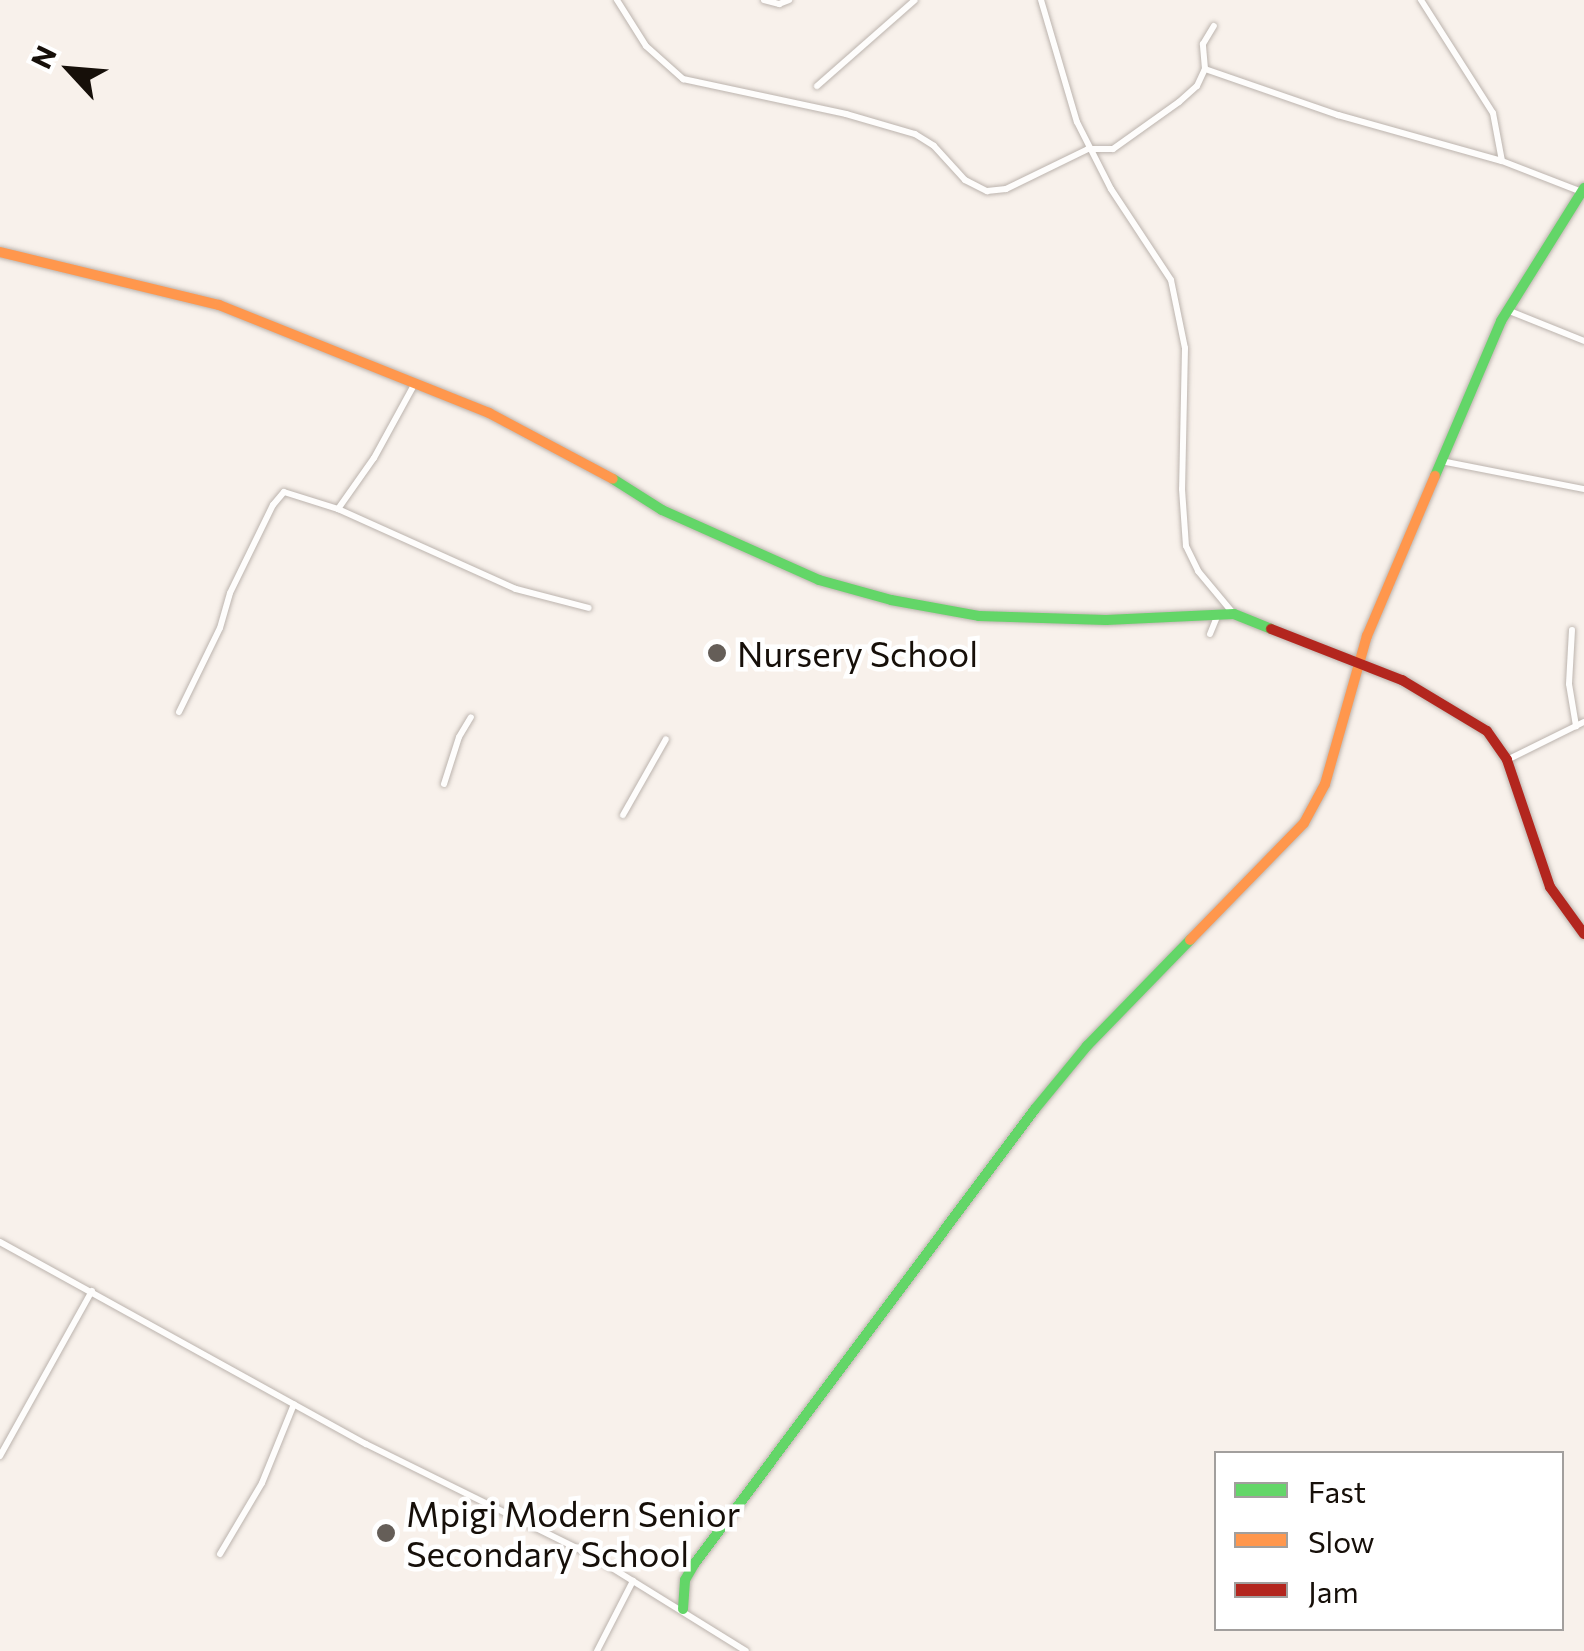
<!DOCTYPE html>
<html>
<head>
<meta charset="utf-8">
<style>
  body { margin:0 }
  #map { position:relative; width:1584px; height:1651px; overflow:hidden; background:#f8f1eb; font-family:Commissioner,sans-serif }
  div>[style] { position:absolute }
  [style*='--x'] { left:calc(var(--x)*1px); top:calc(var(--y)*1px); width:calc(var(--w)*1px); rotate:calc(var(--a)*1deg) }
  .roads { filter:drop-shadow(0 0 2px #bcb4ae) drop-shadow(0 0 2px #bcb4ae) }
  .street>* { height:6px; margin:-3px; padding:0 3px; transform-origin:3px; border-radius:3px; background:#fefdfc }
  .fast>* { height:10px; margin:-5px; padding:0 5px; transform-origin:5px; border-radius:5px; background:#63d668 }
  .slow>* { height:10px; margin:-5px; padding:0 5px; transform-origin:5px; border-radius:5px; background:#ff974d }
  .jam>* { height:10px; margin:-5px; padding:0 5px; transform-origin:5px; border-radius:5px; background:#b3261e }
  .dots>* { width:28px; height:28px; translate:-50% -50%; box-sizing:border-box; border:5px solid #fff; border-radius:50% }
  span { translate:-50% -50%; white-space:nowrap; text-align:center; line-height:1.15; -webkit-text-stroke:9px #fff; paint-order:stroke }
  .poi-label { font-size:35px; color:#160f09 }
  .left { translate:0 -50%; text-align:left }
  .legend { position:absolute; left:1214px; top:1451px; width:350px; height:180px; box-sizing:border-box; background:#fff; border:2px solid #a29f9d; margin:0; padding:12px 18px; list-style:none; font-size:30px; color:#160f09 }
  .legend li { display:flex; align-items:center; gap:20px; height:50px }
  .legend b { width:50px; border:2px solid #a29f9d }
  .north { position:absolute; left:20px; top:20px; width:100px; height:100px; -webkit-text-stroke:8px #fff; paint-order:stroke; rotate:296deg; font-size:28px; font-weight:700; line-height:40px; text-align:center; color:#160f09 }
  .north::after { content:''; display:block; margin:auto; width:35px; height:45px; background:#160f09; clip-path:polygon(50% 0,100% 100%,50% 72%,0 100%) }
</style>
</head>
<body>
<div id="map">
  <div class="roads">
    <div class="street">
      <div style="--x:617;--y:0;--w:54;--a:57.8"></div>
      <div style="--x:646;--y:46;--w:50;--a:41.7"></div>
      <div style="--x:683;--y:79;--w:167;--a:12.1"></div>
      <div style="--x:846;--y:114;--w:72;--a:16.2"></div>
      <div style="--x:915;--y:134;--w:22;--a:32"></div>
      <div style="--x:934;--y:146;--w:46;--a:47.6"></div>
      <div style="--x:965;--y:180;--w:25;--a:27"></div>
      <div style="--x:987;--y:191;--w:19;--a:-6"></div>
      <div style="--x:1006;--y:189;--w:91;--a:-26"></div>
      <div style="--x:1088;--y:149;--w:25;--a:0"></div>
      <div style="--x:1113;--y:149;--w:81;--a:-35.5"></div>
      <div style="--x:1179;--y:102;--w:24;--a:-42"></div>
      <div style="--x:1197;--y:86;--w:19;--a:-65"></div>
      <div style="--x:1205;--y:69;--w:25;--a:-95"></div>
      <div style="--x:1203;--y:44;--w:21;--a:-59"></div>
      <div style="--x:764;--y:0;--w:16;--a:15"></div>
      <div style="--x:779;--y:4;--w:11;--a:-22"></div>
      <div style="--x:1041;--y:0;--w:127;--a:73.6"></div>
      <div style="--x:1077;--y:122;--w:75;--a:63.1"></div>
      <div style="--x:1111;--y:189;--w:109;--a:56.6"></div>
      <div style="--x:1171;--y:280;--w:69;--a:78.4"></div>
      <div style="--x:1185;--y:348;--w:141;--a:91.2"></div>
      <div style="--x:1182;--y:489;--w:57;--a:86"></div>
      <div style="--x:1186;--y:546;--w:28;--a:64"></div>
      <div style="--x:1198;--y:571;--w:55;--a:50.2"></div>
      <div style="--x:1421;--y:0;--w:134;--a:57.5"></div>
      <div style="--x:1493;--y:113;--w:49;--a:79.4"></div>
      <div style="--x:1205;--y:69;--w:141;--a:19.1"></div>
      <div style="--x:1338;--y:115;--w:170;--a:15.7"></div>
      <div style="--x:1502;--y:161;--w:86;--a:21.2"></div>
      <div style="--x:817;--y:86;--w:130;--a:-41.3"></div>
      <div style="--x:1507;--y:310;--w:83;--a:21.9"></div>
      <div style="--x:1441;--y:461;--w:146;--a:11.1"></div>
      <div style="--x:338;--y:509;--w:62;--a:-54.8"></div>
      <div style="--x:374;--y:458;--w:83;--a:-61.3"></div>
      <div style="--x:1572;--y:630;--w:54;--a:93.2"></div>
      <div style="--x:1569;--y:684;--w:43;--a:80.5"></div>
      <div style="--x:1210;--y:634;--w:18;--a:-68"></div>
      <div style="--x:179;--y:712;--w:93;--a:-64"></div>
      <div style="--x:220;--y:628;--w:36;--a:-74"></div>
      <div style="--x:230;--y:593;--w:98;--a:-64"></div>
      <div style="--x:273;--y:505;--w:17;--a:-50"></div>
      <div style="--x:284;--y:492;--w:57;--a:17.5"></div>
      <div style="--x:338;--y:509;--w:195;--a:24.2"></div>
      <div style="--x:516;--y:589;--w:75;--a:14.6"></div>
      <div style="--x:1507;--y:760;--w:86;--a:-26.3"></div>
      <div style="--x:444;--y:784;--w:49;--a:-72.3"></div>
      <div style="--x:459;--y:737;--w:23;--a:-59"></div>
      <div style="--x:623;--y:815;--w:87;--a:-60.5"></div>
      <div style="--x:0;--y:1242;--w:418;--a:28.9"></div>
      <div style="--x:366;--y:1444;--w:251;--a:26.3"></div>
      <div style="--x:591;--y:1555;--w:182;--a:31.8"></div>
      <div style="--x:0;--y:1456;--w:189;--a:-60.9"></div>
      <div style="--x:220;--y:1554;--w:82;--a:-59.4"></div>
      <div style="--x:262;--y:1483;--w:85;--a:-67.9"></div>
      <div style="--x:597;--y:1651;--w:79;--a:-62.8"></div>
    </div>
    <div class="fast">
      <div style="--x:1435;--y:476;--w:168;--a:-66.9"></div>
      <div style="--x:1501;--y:321;--w:157;--a:-58"></div>
      <div style="--x:613;--y:479;--w:58;--a:32.3"></div>
      <div style="--x:662;--y:510;--w:172;--a:24"></div>
      <div style="--x:819;--y:580;--w:75;--a:15.5"></div>
      <div style="--x:891;--y:600;--w:89;--a:10.3"></div>
      <div style="--x:979;--y:616;--w:127;--a:1.8"></div>
      <div style="--x:1106;--y:620;--w:128;--a:-2.7"></div>
      <div style="--x:1234;--y:614;--w:40;--a:22"></div>
      <div style="--x:683;--y:1609;--w:29;--a:-86"></div>
      <div style="--x:685;--y:1580;--w:20;--a:-60"></div>
      <div style="--x:695;--y:1563;--w:567;--a:-53.17"></div>
      <div style="--x:1035;--y:1109;--w:82;--a:-50.5"></div>
      <div style="--x:1087;--y:1046;--w:148;--a:-45.8"></div>
    </div>
    <div class="slow">
      <div style="--x:0;--y:252;--w:225;--a:13.6"></div>
      <div style="--x:219;--y:305;--w:291;--a:21.8"></div>
      <div style="--x:489;--y:413;--w:140;--a:28"></div>
      <div style="--x:1190;--y:940;--w:163;--a:-45.7"></div>
      <div style="--x:1304;--y:823;--w:44;--a:-61.7"></div>
      <div style="--x:1325;--y:784;--w:154;--a:-74.2"></div>
      <div style="--x:1367;--y:636;--w:174;--a:-67"></div>
    </div>
    <div class="jam">
      <div style="--x:1271;--y:629;--w:141;--a:21.3"></div>
      <div style="--x:1402;--y:680;--w:99;--a:31"></div>
      <div style="--x:1487;--y:731;--w:35;--a:55"></div>
      <div style="--x:1507;--y:760;--w:134;--a:71.3"></div>
      <div style="--x:1550;--y:887;--w:58;--a:54.1"></div>
    </div>
  </div>
  <div class="dots">
    <div style="left:717px;top:653px;background:#655e58"></div>
    <div style="left:386px;top:1533px;background:#655e58"></div>
  </div>
  <div class="poi-label">
    <span class="left" style="left:737px;top:653px">Nursery School</span>
    <span class="left" style="left:406px;top:1533px">Mpigi Modern Senior<br>Secondary School</span>
  </div>
  <ul class="legend">
  <li><b style="height:12px;background:#63d668"></b>Fast</li>
  <li><b style="height:12px;background:#ff974d"></b>Slow</li>
  <li><b style="height:12px;background:#b3261e"></b>Jam</li>
  </ul>
  <div class="north">N</div>
</div>
</body>
</html>
